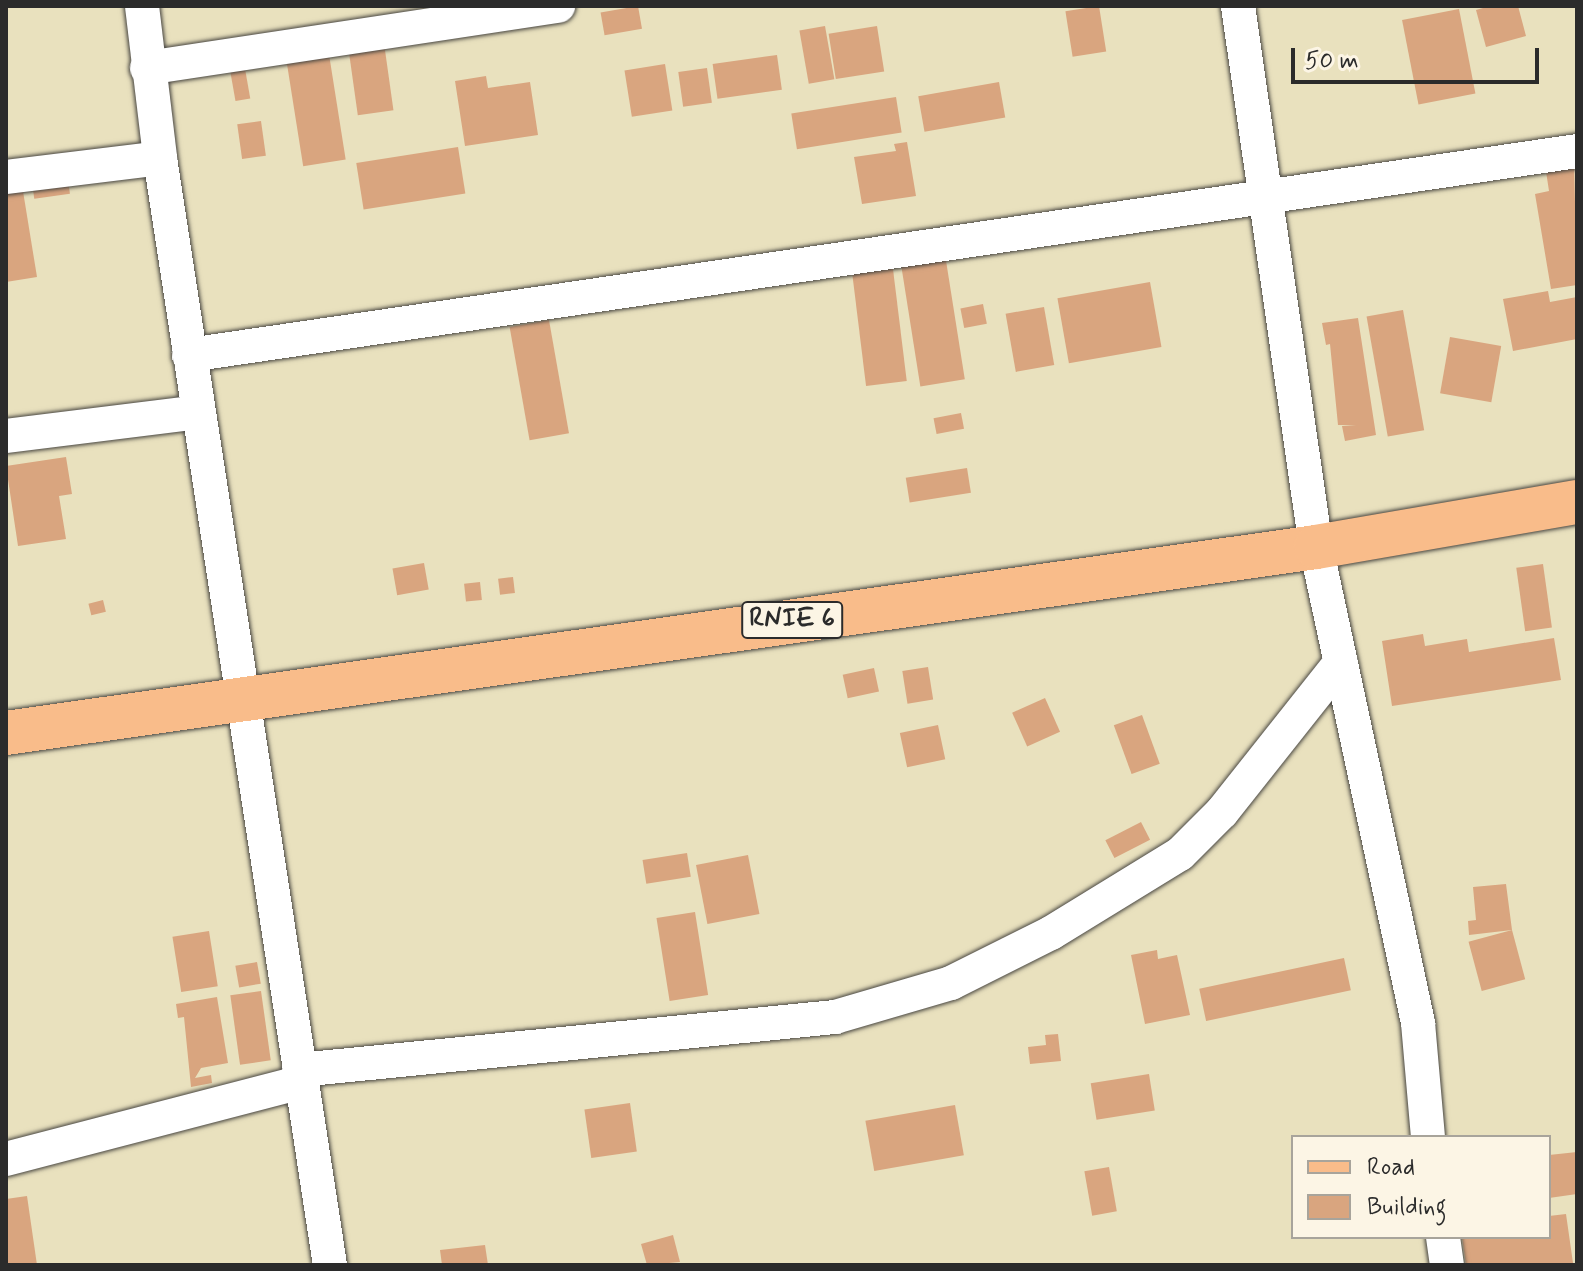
<!DOCTYPE html>
<html>
<head>
<meta charset="utf-8">
<style>
  body { margin:0 }
  #map { position:relative; width:1583px; height:1271px; overflow:hidden; background:#e9e1be; font-family:Mynerve,sans-serif }
  div>[style] { position:absolute }
  [style*='--x'] { left:calc(var(--x)*1px); top:calc(var(--y)*1px); width:calc(var(--w)*1px); rotate:calc(var(--a)*1deg) }
  .building>* { inset:0; background:#d9a57f; transform-origin:0 0 }
  .roads { filter:drop-shadow(0 0 2px #484641) drop-shadow(0 0 2px #484641) }
  .minor>* { height:34px; margin:-17px; padding:0 17px; transform-origin:17px; border-radius:17px; background:#fff }
  .major>* { height:44px; margin:-22px; padding:0 22px; transform-origin:22px; border-radius:22px; background:#f9bc8a }
  span { translate:-50% -50%; white-space:nowrap; text-align:center; line-height:1.15; -webkit-text-stroke:8px #fcf5e5; paint-order:stroke }
  .shield-label span { padding:2px 6px; background:#fcf5e5; border:2px solid; border-radius:6px; -webkit-text-stroke-width:0 }
  .shield-label { font-size:26px; color:#2b2b2b; font-weight:700 }
  .frame { position:absolute; inset:0; border:8px solid #2b2b2b; pointer-events:none }
  .legend { position:absolute; left:1291px; top:1135px; width:260px; height:104px; box-sizing:border-box; background:#fcf5e5; border:2px solid #a8a49b; margin:0; padding:10px 14px; list-style:none; font-size:24px; color:#2b2b2b }
  .legend li { display:flex; align-items:center; gap:16px; height:40px }
  .legend b { width:40px; border:2px solid #a8a49b }
  .scale { position:absolute; left:1291px; top:48px; width:248px; height:36px; box-sizing:border-box; border:4px solid #2b2b2b; border-top:0; padding-left:10px; font-size:24px; line-height:28px; white-space:nowrap; color:#2b2b2b; -webkit-text-stroke:6px #fcf5e5; paint-order:stroke }
</style>
</head>
<body>
<div id="map">
  <div class="building">
    <div style="left:638px;top:6px;width:23px;height:38px;rotate:80deg"></div>
    <div style="left:1099px;top:6px;width:46px;height:34px;rotate:81deg"></div>
    <div style="clip-path:polygon(1490px 6px,1518px 6px,1526px 36px,1486px 47px,1476px 10px)"></div>
    <div style="left:1459px;top:9px;width:86px;height:58px;rotate:79deg"></div>
    <div style="left:825px;top:26px;width:54px;height:26px;rotate:80deg"></div>
    <div style="left:877px;top:26px;width:46px;height:49px;rotate:81deg"></div>
    <div style="left:384px;top:43px;width:68px;height:36px;rotate:82deg"></div>
    <div style="left:328px;top:48px;width:113px;height:43px;rotate:81deg"></div>
    <div style="left:777px;top:55px;width:35px;height:65px;rotate:82deg"></div>
    <div style="left:244px;top:63px;width:36px;height:15px;rotate:80deg"></div>
    <div style="left:665px;top:64px;width:47px;height:41px;rotate:81deg"></div>
    <div style="left:707px;top:68px;width:35px;height:29px;rotate:82deg"></div>
    <div style="clip-path:polygon(486px 76px,488px 88px,530px 82px,538px 135px,465px 146px,455px 81px)"></div>
    <div style="left:999px;top:82px;width:36px;height:82px;rotate:80deg"></div>
    <div style="left:896px;top:97px;width:36px;height:106px;rotate:81deg"></div>
    <div style="left:261px;top:121px;width:35px;height:24px;rotate:82deg"></div>
    <div style="clip-path:polygon(907px 142px,916px 196px,862px 204px,854px 157px,896px 151px,894px 144px)"></div>
    <div style="left:458px;top:147px;width:47px;height:103px;rotate:81deg"></div>
    <div style="clip-path:polygon(1574px 161px,1577px 285px,1551px 289px,1535px 194px,1549px 191px,1545px 165px)"></div>
    <div style="left:67px;top:173px;width:21px;height:36px;rotate:82deg"></div>
    <div style="clip-path:polygon(22px 185px,37px 277px,6px 282px,6px 187px)"></div>
    <div style="left:944px;top:248px;width:133px;height:45px;rotate:81deg"></div>
    <div style="left:892px;top:261px;width:121px;height:41px;rotate:83deg"></div>
    <div style="left:1150px;top:282px;width:66px;height:94px;rotate:80deg"></div>
    <div style="clip-path:polygon(1548px 291px,1550px 302px,1577px 297px,1577px 339px,1513px 351px,1503px 299px)"></div>
    <div style="left:983px;top:304px;width:20px;height:23px;rotate:79deg"></div>
    <div style="left:1044px;top:307px;width:59px;height:39px;rotate:80deg"></div>
    <div style="left:1403px;top:310px;width:122px;height:37px;rotate:80deg"></div>
    <div style="clip-path:polygon(1358px 318px,1376px 435px,1345px 441px,1342px 426px,1356px 425px,1338px 425px,1330px 344px,1326px 345px,1322px 323px)"></div>
    <div style="left:549px;top:320px;width:115px;height:40px;rotate:80deg"></div>
    <div style="left:1450px;top:337px;width:52px;height:57px;rotate:10deg"></div>
    <div style="left:961px;top:413px;width:16px;height:28px;rotate:79deg"></div>
    <div style="clip-path:polygon(66px 457px,72px 494px,59px 496px,66px 539px,18px 546px,6px 466px)"></div>
    <div style="left:967px;top:468px;width:25px;height:62px;rotate:81deg"></div>
    <div style="left:424px;top:563px;width:27px;height:32px;rotate:80deg"></div>
    <div style="left:1543px;top:564px;width:64px;height:27px;rotate:82deg"></div>
    <div style="left:513px;top:577px;width:16px;height:15px;rotate:83deg"></div>
    <div style="left:480px;top:582px;width:18px;height:16px;rotate:84deg"></div>
    <div style="left:103px;top:600px;width:12px;height:15px;rotate:76deg"></div>
    <div style="clip-path:polygon(1423px 634px,1425px 646px,1467px 639px,1469px 652px,1554px 638px,1561px 680px,1392px 706px,1382px 641px)"></div>
    <div style="left:928px;top:667px;width:33px;height:26px;rotate:81deg"></div>
    <div style="left:874px;top:668px;width:24px;height:32px;rotate:78deg"></div>
    <div style="left:1045px;top:698px;width:37px;height:36px;rotate:66deg"></div>
    <div style="left:1142px;top:715px;width:52px;height:30px;rotate:70deg"></div>
    <div style="left:938px;top:725px;width:35px;height:39px;rotate:78deg"></div>
    <div style="left:1141px;top:822px;width:20px;height:40px;rotate:63deg"></div>
    <div style="left:687px;top:853px;width:24px;height:45px;rotate:81deg"></div>
    <div style="left:748px;top:855px;width:60px;height:53px;rotate:79deg"></div>
    <div style="clip-path:polygon(1506px 884px,1512px 930px,1469px 935px,1468px 921px,1476px 920px,1473px 887px)"></div>
    <div style="left:695px;top:912px;width:84px;height:39px;rotate:81deg"></div>
    <div style="left:1512px;top:930px;width:51px;height:45px;rotate:75deg"></div>
    <div style="left:209px;top:931px;width:56px;height:37px;rotate:81deg"></div>
    <div style="clip-path:polygon(1157px 950px,1158px 959px,1177px 955px,1190px 1015px,1145px 1024px,1131px 955px)"></div>
    <div style="left:1344px;top:958px;width:33px;height:148px;rotate:78deg"></div>
    <div style="left:257px;top:962px;width:22px;height:22px;rotate:80deg"></div>
    <div style="left:261px;top:991px;width:70px;height:31px;rotate:82deg"></div>
    <div style="clip-path:polygon(217px 997px,228px 1063px,201px 1068px,195px 1078px,211px 1075px,212px 1083px,191px 1087px,184px 1017px,178px 1018px,176px 1004px)"></div>
    <div style="clip-path:polygon(1058px 1034px,1061px 1061px,1030px 1064px,1028px 1047px,1046px 1045px,1045px 1035px)"></div>
    <div style="left:1149px;top:1074px;width:37px;height:59px;rotate:81deg"></div>
    <div style="left:630px;top:1103px;width:49px;height:46px;rotate:82deg"></div>
    <div style="left:955px;top:1105px;width:51px;height:91px;rotate:80deg"></div>
    <div style="clip-path:polygon(1577px 1152px,1577px 1194px,1549px 1198px,1549px 1155px)"></div>
    <div style="left:1109px;top:1167px;width:45px;height:25px;rotate:80deg"></div>
    <div style="clip-path:polygon(27px 1196px,37px 1265px,6px 1265px,6px 1199px)"></div>
    <div style="clip-path:polygon(1566px 1214px,1573px 1263px,1466px 1265px,1462px 1237px,1549px 1237px,1549px 1216px)"></div>
    <div style="clip-path:polygon(673px 1235px,680px 1262px,647px 1265px,641px 1244px)"></div>
    <div style="clip-path:polygon(485px 1245px,488px 1265px,442px 1265px,440px 1250px)"></div>
  </div>
  <div class="roads">
    <div class="minor">
      <div style="--x:142;--y:6;--w:153;--a:83.2"></div>
      <div style="--x:160;--y:158;--w:1120;--a:81.27"></div>
      <div style="--x:1238;--y:6;--w:547;--a:81.8"></div>
      <div style="--x:1316;--y:547;--w:487;--a:77.9"></div>
      <div style="--x:1418;--y:1023;--w:114;--a:85"></div>
      <div style="--x:147;--y:68;--w:416;--a:-8.6"></div>
      <div style="--x:6;--y:177;--w:155;--a:-7"></div>
      <div style="--x:189;--y:355;--w:1403;--a:-8.36"></div>
      <div style="--x:6;--y:436;--w:193;--a:-7.1"></div>
      <div style="--x:299;--y:1070;--w:539;--a:-5.65"></div>
      <div style="--x:835;--y:1017;--w:121;--a:-16.3"></div>
      <div style="--x:951;--y:983;--w:112;--a:-26.6"></div>
      <div style="--x:1051;--y:933;--w:151;--a:-31.5"></div>
      <div style="--x:1180;--y:854;--w:59;--a:-45"></div>
      <div style="--x:1222;--y:812;--w:191;--a:-51.6"></div>
      <div style="--x:6;--y:1159;--w:305;--a:-14.6"></div>
      <div style="--x:1443;--y:1237;--w:28;--a:82"></div>
    </div>
    <div class="major">
      <div style="--x:6;--y:733;--w:1323;--a:-8.08"></div>
      <div style="--x:1316;--y:547;--w:265;--a:-9.8"></div>
    </div>
  </div>
  <div class="shield-label">
    <span style="left:792px;top:620px">RNIE 6</span>
  </div>
  <div class="frame"></div>
  <ul class="legend">
  <li><b style="height:10px;background:#f9bc8a"></b>Road</li>
  <li><b style="height:22px;background:#d9a57f"></b>Building</li>
  </ul>
  <div class="scale">50 m</div>
</div>
</body>
</html>
